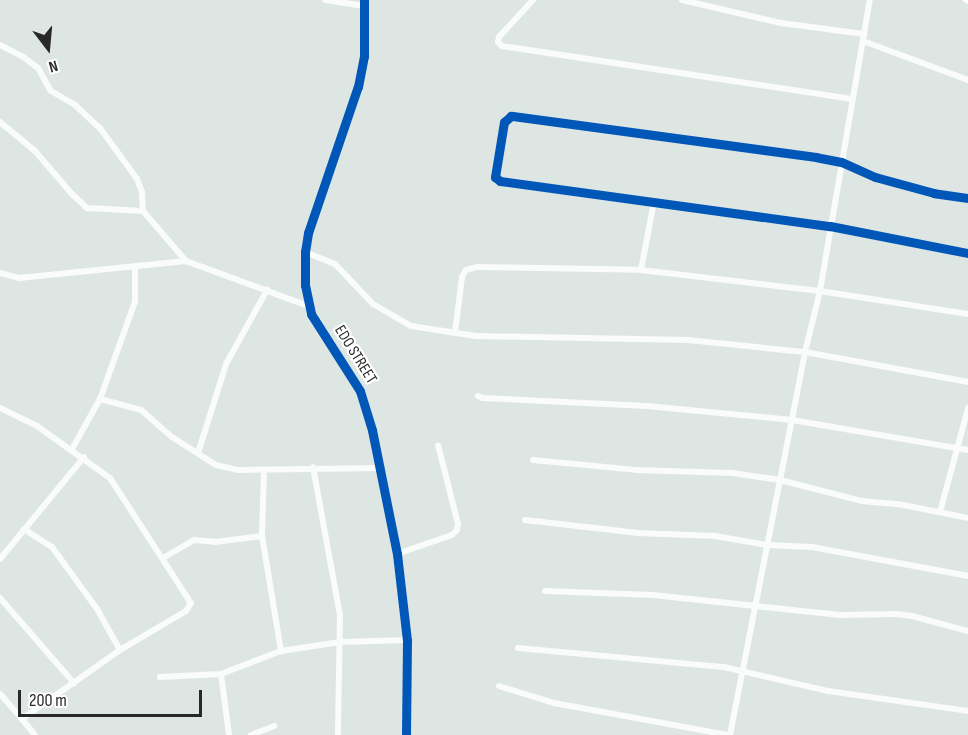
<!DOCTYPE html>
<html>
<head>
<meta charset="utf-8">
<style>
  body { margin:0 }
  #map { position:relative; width:968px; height:735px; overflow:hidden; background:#dee6e4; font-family:"Sofia Sans Condensed",sans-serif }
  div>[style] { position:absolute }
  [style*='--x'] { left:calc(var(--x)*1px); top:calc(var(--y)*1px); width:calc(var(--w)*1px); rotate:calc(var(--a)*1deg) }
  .minor>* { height:6px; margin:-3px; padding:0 3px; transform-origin:3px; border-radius:3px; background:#fafbfb }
  .cycleway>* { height:9px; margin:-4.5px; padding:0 4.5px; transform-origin:4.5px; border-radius:4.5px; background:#0057b8 }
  span { translate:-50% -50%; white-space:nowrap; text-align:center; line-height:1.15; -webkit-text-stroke:4.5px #fff; paint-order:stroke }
  .street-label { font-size:16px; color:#282828 }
  .north { position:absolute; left:18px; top:18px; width:60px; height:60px; -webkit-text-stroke:4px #fff; paint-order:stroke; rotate:164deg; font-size:16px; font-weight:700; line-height:24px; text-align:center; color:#282828 }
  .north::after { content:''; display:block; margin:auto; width:21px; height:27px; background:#282828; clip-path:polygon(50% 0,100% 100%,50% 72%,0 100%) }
  .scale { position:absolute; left:18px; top:690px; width:184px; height:27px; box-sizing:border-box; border:3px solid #282828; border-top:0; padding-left:8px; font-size:18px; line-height:21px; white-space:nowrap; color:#282828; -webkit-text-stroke:4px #fff; paint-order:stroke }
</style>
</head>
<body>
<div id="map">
  <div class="minor">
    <div style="--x:325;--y:0;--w:40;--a:8.5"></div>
    <div style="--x:364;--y:0;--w:56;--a:90"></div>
    <div style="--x:364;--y:56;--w:31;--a:101"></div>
    <div style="--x:358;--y:86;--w:155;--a:108.8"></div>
    <div style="--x:308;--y:233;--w:19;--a:99"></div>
    <div style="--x:305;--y:252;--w:33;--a:90"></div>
    <div style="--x:305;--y:285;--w:30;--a:78"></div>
    <div style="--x:311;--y:314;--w:91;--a:57.5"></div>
    <div style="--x:360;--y:391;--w:41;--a:72.9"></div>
    <div style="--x:372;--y:430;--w:126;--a:78.6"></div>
    <div style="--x:397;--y:554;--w:87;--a:83.4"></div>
    <div style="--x:407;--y:640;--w:95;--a:90.6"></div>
    <div style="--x:533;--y:0;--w:50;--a:132.6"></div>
    <div style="--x:499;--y:37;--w:5;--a:101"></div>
    <div style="--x:498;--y:42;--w:6;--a:45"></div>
    <div style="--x:502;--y:46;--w:354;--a:8.6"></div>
    <div style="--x:682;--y:0;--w:102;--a:13.1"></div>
    <div style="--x:781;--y:23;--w:84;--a:7.5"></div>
    <div style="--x:966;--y:0;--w:2;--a:27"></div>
    <div style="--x:863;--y:41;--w:112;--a:20.4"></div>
    <div style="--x:0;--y:45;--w:25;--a:27"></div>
    <div style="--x:22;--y:56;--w:20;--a:37"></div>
    <div style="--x:38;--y:68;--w:26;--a:61"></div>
    <div style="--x:51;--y:91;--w:28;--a:30"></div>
    <div style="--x:75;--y:105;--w:34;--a:43"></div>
    <div style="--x:100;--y:128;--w:63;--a:54"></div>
    <div style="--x:137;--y:179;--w:14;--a:69"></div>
    <div style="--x:142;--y:192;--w:19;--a:87"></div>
    <div style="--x:0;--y:122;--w:45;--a:39.6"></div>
    <div style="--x:35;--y:151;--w:57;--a:49.3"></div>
    <div style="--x:72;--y:194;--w:21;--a:43"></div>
    <div style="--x:87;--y:208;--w:56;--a:3.1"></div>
    <div style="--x:143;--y:211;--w:66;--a:49.3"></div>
    <div style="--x:186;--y:261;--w:130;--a:20.2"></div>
    <div style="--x:968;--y:198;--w:34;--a:-172"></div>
    <div style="--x:934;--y:193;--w:61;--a:-164.8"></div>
    <div style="--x:875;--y:177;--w:37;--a:-156"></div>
    <div style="--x:841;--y:162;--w:25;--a:-169"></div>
    <div style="--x:816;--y:157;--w:308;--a:-172.3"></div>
    <div style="--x:511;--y:116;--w:9;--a:139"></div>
    <div style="--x:504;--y:122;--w:56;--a:99.3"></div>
    <div style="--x:495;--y:177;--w:6;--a:39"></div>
    <div style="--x:500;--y:181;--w:333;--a:7.8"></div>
    <div style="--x:830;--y:226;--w:141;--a:11.1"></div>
    <div style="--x:305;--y:252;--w:32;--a:22"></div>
    <div style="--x:335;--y:264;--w:55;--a:46.5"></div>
    <div style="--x:373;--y:304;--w:44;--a:30.1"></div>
    <div style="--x:411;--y:326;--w:66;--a:8.7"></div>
    <div style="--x:476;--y:336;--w:212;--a:1.1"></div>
    <div style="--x:688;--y:340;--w:118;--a:5.9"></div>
    <div style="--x:805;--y:352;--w:166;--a:10.4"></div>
    <div style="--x:641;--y:270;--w:70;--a:-79.3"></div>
    <div style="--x:0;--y:273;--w:20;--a:15"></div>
    <div style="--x:19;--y:278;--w:168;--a:-5.8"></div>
    <div style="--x:455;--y:333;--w:56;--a:-82.9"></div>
    <div style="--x:462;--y:277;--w:8;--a:-60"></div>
    <div style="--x:466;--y:270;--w:11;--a:-15"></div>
    <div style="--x:477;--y:267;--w:164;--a:1"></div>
    <div style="--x:641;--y:270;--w:180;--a:6.7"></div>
    <div style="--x:820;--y:291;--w:150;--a:8.8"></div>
    <div style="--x:478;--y:396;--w:5;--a:22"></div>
    <div style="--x:483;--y:398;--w:164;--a:2.8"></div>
    <div style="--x:647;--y:406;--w:146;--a:5.5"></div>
    <div style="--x:792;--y:420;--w:179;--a:9.7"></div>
    <div style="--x:100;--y:399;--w:42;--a:15"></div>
    <div style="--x:141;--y:410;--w:41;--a:41.1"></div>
    <div style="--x:172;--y:437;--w:52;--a:32.5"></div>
    <div style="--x:216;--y:465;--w:22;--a:13"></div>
    <div style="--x:237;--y:470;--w:143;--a:-0.8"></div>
    <div style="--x:0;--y:408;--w:41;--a:25.9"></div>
    <div style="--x:37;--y:426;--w:90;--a:35.5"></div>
    <div style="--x:110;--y:478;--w:149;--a:57.1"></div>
    <div style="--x:191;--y:603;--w:9;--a:122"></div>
    <div style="--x:186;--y:611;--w:77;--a:149.4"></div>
    <div style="--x:120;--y:650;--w:120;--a:144.9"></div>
    <div style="--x:22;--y:719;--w:33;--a:-131"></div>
    <div style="--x:72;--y:449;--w:57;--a:-60.8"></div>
    <div style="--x:100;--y:399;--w:103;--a:-70.2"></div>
    <div style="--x:135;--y:302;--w:35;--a:-90"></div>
    <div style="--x:198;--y:453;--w:93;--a:-72.5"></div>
    <div style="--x:226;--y:364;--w:85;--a:-61"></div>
    <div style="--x:533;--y:460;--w:103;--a:5.5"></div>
    <div style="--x:636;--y:470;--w:96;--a:1.8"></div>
    <div style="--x:732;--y:473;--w:49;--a:8.3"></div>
    <div style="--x:780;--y:480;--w:85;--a:14.4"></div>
    <div style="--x:862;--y:501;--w:36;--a:5"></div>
    <div style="--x:898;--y:504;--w:71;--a:11.3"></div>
    <div style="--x:313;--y:467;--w:150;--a:79.7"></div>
    <div style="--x:340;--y:615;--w:120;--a:91"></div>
    <div style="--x:264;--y:471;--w:65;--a:91.8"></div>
    <div style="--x:262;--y:536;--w:117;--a:80.6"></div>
    <div style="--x:940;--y:512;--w:108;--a:-74.9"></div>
    <div style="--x:525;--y:520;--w:114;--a:6.6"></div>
    <div style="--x:638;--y:533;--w:77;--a:2.2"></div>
    <div style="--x:715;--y:536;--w:53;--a:9.8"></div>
    <div style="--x:767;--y:545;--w:45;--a:2.5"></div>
    <div style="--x:812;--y:547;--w:159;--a:10.5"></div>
    <div style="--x:24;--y:529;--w:33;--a:33"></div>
    <div style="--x:52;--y:547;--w:77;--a:54"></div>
    <div style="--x:97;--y:609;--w:47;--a:60.7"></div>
    <div style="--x:397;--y:554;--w:58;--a:-19.1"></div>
    <div style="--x:452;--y:535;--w:7;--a:-45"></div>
    <div style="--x:457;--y:530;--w:6;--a:-81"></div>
    <div style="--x:458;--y:524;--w:81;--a:-104.2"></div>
    <div style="--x:163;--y:558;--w:36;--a:-30"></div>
    <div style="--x:194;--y:540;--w:21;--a:5"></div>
    <div style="--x:215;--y:542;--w:47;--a:-7.3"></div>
    <div style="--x:0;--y:559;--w:132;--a:-50.5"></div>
    <div style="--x:545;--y:591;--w:108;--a:2.1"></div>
    <div style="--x:653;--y:595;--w:188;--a:6.1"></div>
    <div style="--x:840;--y:615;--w:56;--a:-1"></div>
    <div style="--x:896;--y:614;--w:16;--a:7"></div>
    <div style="--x:912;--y:616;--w:58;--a:15"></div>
    <div style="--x:0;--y:598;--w:113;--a:49"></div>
    <div style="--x:518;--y:648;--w:207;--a:5.3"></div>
    <div style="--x:724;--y:667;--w:107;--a:13"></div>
    <div style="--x:828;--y:691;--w:141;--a:8.1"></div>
    <div style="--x:221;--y:674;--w:62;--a:82.5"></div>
    <div style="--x:160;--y:677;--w:61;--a:-2.8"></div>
    <div style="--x:221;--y:674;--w:64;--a:-21"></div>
    <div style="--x:281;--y:651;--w:60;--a:-8.7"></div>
    <div style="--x:340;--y:642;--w:67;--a:-1.7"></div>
    <div style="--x:499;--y:686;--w:58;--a:17.2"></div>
    <div style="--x:554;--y:703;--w:178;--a:10.4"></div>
    <div style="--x:22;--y:719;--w:21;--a:51"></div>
    <div style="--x:251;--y:735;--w:25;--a:-21"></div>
    <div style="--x:730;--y:735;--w:390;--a:-78.9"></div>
    <div style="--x:805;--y:352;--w:63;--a:-76.2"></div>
    <div style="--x:820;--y:291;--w:295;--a:-80.3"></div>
  </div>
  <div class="cycleway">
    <div style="--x:364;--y:0;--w:56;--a:90"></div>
    <div style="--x:364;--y:56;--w:31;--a:101"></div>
    <div style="--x:358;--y:86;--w:155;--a:108.8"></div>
    <div style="--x:308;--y:233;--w:19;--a:99"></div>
    <div style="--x:305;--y:252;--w:33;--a:90"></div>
    <div style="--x:305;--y:285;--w:30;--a:78"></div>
    <div style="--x:311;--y:314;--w:91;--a:57.5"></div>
    <div style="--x:360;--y:391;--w:41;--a:72.9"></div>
    <div style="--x:372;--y:430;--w:126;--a:78.6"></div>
    <div style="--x:397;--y:554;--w:87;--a:83.4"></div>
    <div style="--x:407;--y:640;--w:95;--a:90.6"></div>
    <div style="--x:968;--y:198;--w:34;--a:-172"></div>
    <div style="--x:934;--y:193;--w:61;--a:-164.8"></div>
    <div style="--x:875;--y:177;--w:37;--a:-156"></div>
    <div style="--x:841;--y:162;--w:25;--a:-169"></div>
    <div style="--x:816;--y:157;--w:308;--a:-172.3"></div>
    <div style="--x:511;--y:116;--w:9;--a:139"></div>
    <div style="--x:504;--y:122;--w:56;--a:99.3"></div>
    <div style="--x:495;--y:177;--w:6;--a:39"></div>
    <div style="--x:500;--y:181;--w:333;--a:7.8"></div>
    <div style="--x:830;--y:226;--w:141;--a:11.1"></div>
  </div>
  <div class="street-label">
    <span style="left:355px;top:355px;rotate:58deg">EDO STREET</span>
  </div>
  <div class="north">N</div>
  <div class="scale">200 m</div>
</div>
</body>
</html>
